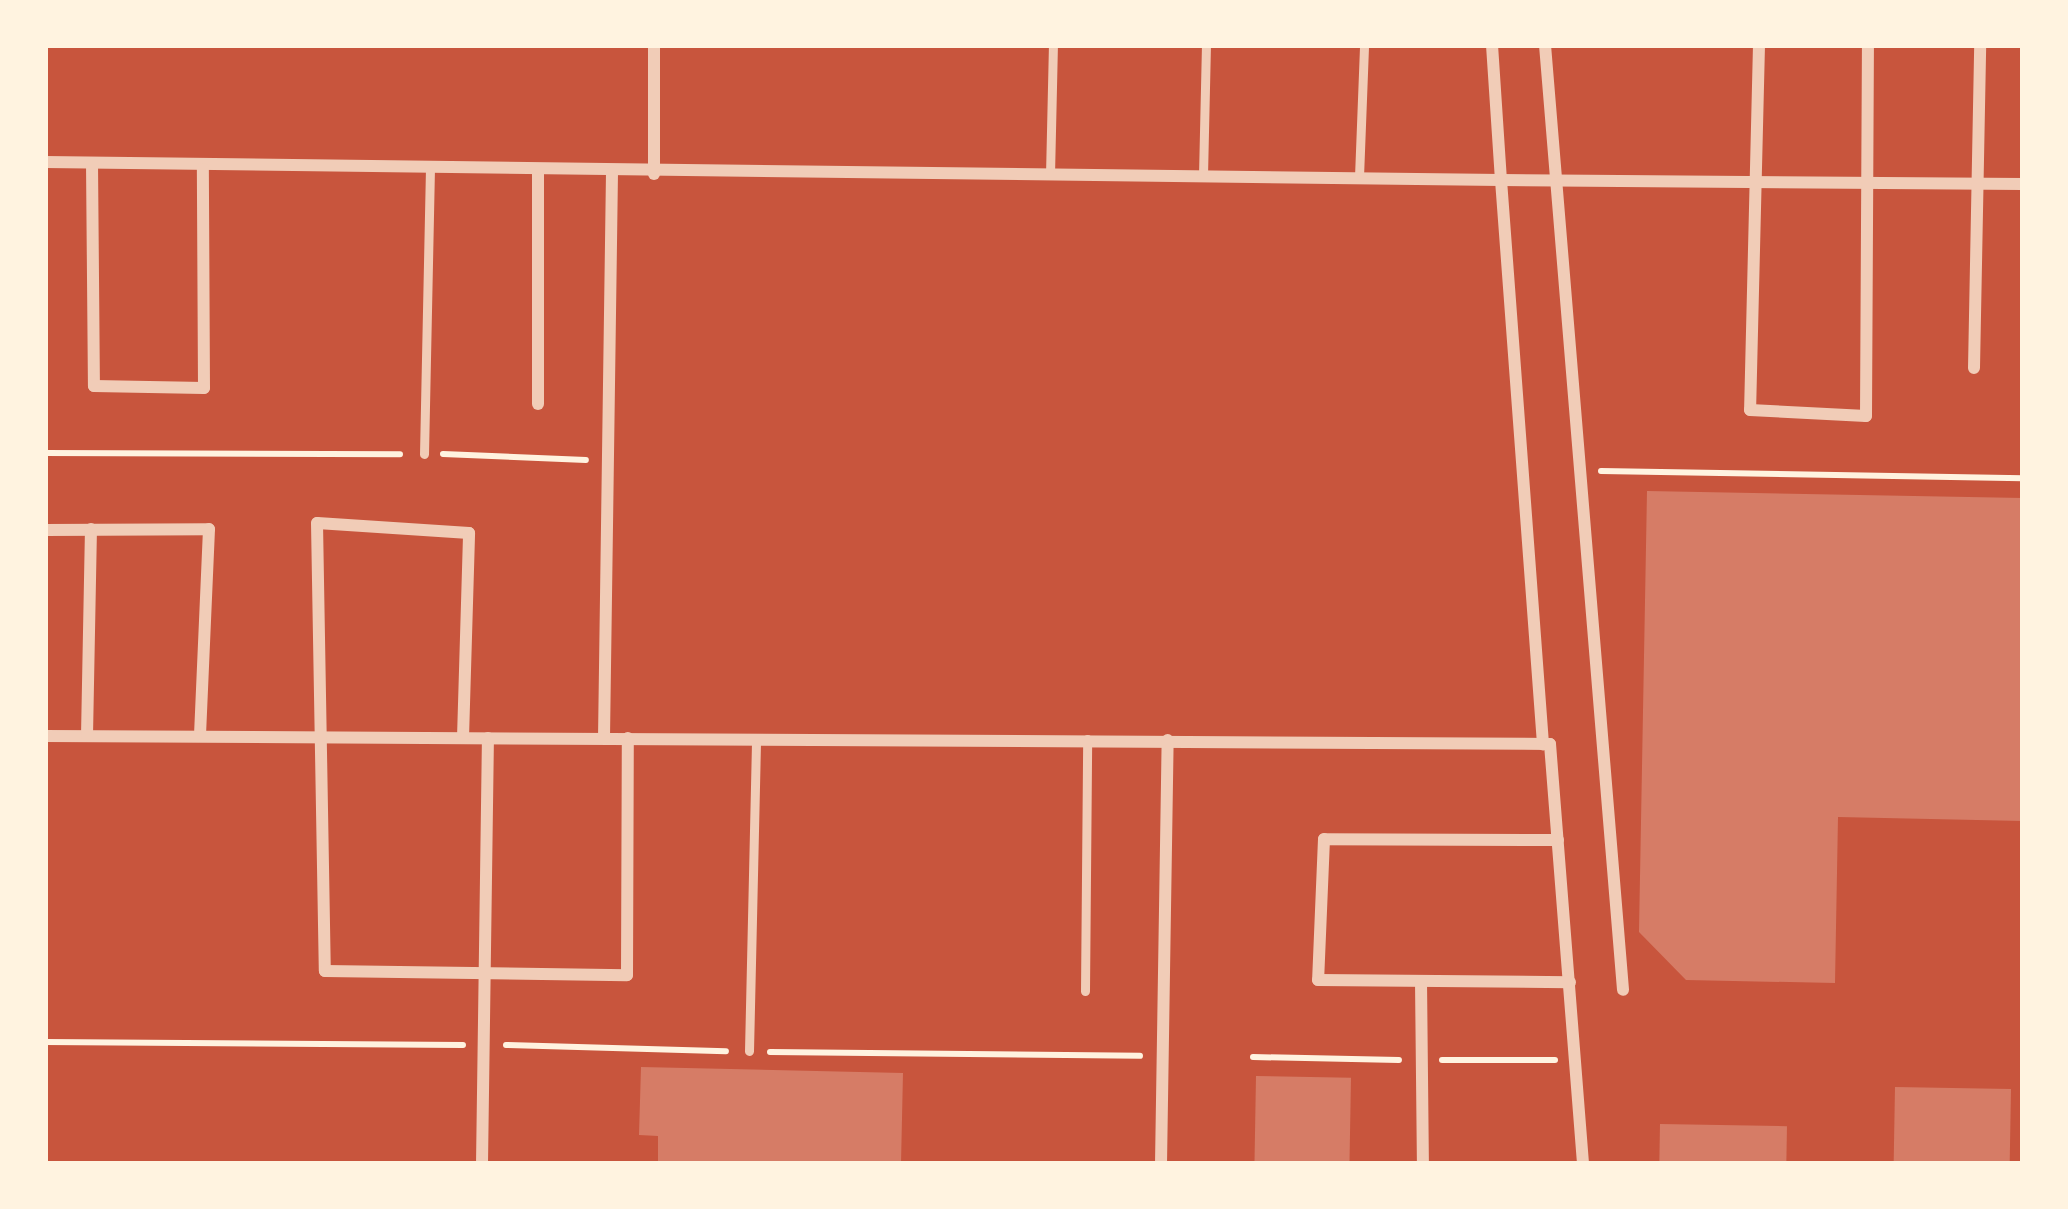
<!DOCTYPE html>
<html>
<head>
<meta charset="utf-8">
<style>
  body { margin:0 }
  #map { position:relative; width:2068px; height:1209px; overflow:hidden; background:#c8553d; font-family:Raleway,sans-serif }
  div>[style] { position:absolute }
  [style*='--x'] { left:calc(var(--x)*1px); top:calc(var(--y)*1px); width:calc(var(--w)*1px); rotate:calc(var(--a)*1deg) }
  .building>* { inset:0; background:#d67c66; transform-origin:0 0 }
  .path>* { height:6px; margin:-3px; padding:0 3px; transform-origin:3px; border-radius:3px; background:#fff3e0 }
  .service>* { height:9px; margin:-4.5px; padding:0 4.5px; transform-origin:4.5px; border-radius:4.5px; background:#f1ccb7 }
  .minor>* { height:12px; margin:-6px; padding:0 6px; transform-origin:6px; border-radius:6px; background:#f1ccb7 }
  span { translate:-50% -50%; white-space:nowrap; text-align:center; line-height:1.15; -webkit-text-stroke:10px #fff3e0; paint-order:stroke }
  .frame { position:absolute; inset:0; border:48px solid #fff3e0; pointer-events:none }
</style>
</head>
<body>
<div id="map">
  <div class="building">
    <div style="clip-path:polygon(1647px 491px,2023px 498px,2023px 821px,1838px 817px,1835px 983px,1686px 980px,1639px 932px)"></div>
    <div style="clip-path:polygon(641px 1067px,903px 1073px,901px 1164px,658px 1164px,658px 1136px,639px 1135px)"></div>
    <div style="left:1256px;top:1076px;width:95px;height:88px;rotate:1deg"></div>
    <div style="left:1895px;top:1087px;width:116px;height:77px;rotate:1deg"></div>
    <div style="left:1660px;top:1124px;width:127px;height:40px;rotate:1deg"></div>
  </div>
  <div class="path">
    <div style="--x:45;--y:453;--w:355;--a:0.2"></div>
    <div style="--x:443;--y:454;--w:143;--a:2.4"></div>
    <div style="--x:1601;--y:471;--w:422;--a:1"></div>
    <div style="--x:45;--y:1042;--w:418;--a:0.4"></div>
    <div style="--x:506;--y:1045;--w:220;--a:1.6"></div>
    <div style="--x:770;--y:1052;--w:370;--a:0.6"></div>
    <div style="--x:1253;--y:1057;--w:146;--a:1.2"></div>
    <div style="--x:1442;--y:1060;--w:113;--a:0"></div>
  </div>
  <div class="service">
    <div style="--x:1050;--y:175;--w:130;--a:-88.7"></div>
    <div style="--x:1203;--y:176;--w:131;--a:-88.7"></div>
    <div style="--x:1359;--y:177;--w:132;--a:-87.8"></div>
    <div style="--x:424;--y:454;--w:283;--a:-88.8"></div>
    <div style="--x:1085;--y:991;--w:252;--a:-89.5"></div>
    <div style="--x:749;--y:1051;--w:312;--a:-88.7"></div>
  </div>
  <div class="minor">
    <div style="--x:1492;--y:45;--w:135;--a:86.2"></div>
    <div style="--x:1501;--y:180;--w:522;--a:0.44"></div>
    <div style="--x:1545;--y:45;--w:948;--a:85.28"></div>
    <div style="--x:1759;--y:45;--w:365;--a:91.4"></div>
    <div style="--x:1750;--y:410;--w:116;--a:3"></div>
    <div style="--x:1866;--y:416;--w:371;--a:-89.7"></div>
    <div style="--x:45;--y:162;--w:1456;--a:0.71"></div>
    <div style="--x:1501;--y:180;--w:566;--a:85.74"></div>
    <div style="--x:92;--y:163;--w:223;--a:89.5"></div>
    <div style="--x:94;--y:386;--w:110;--a:1"></div>
    <div style="--x:204;--y:388;--w:219;--a:-90.3"></div>
    <div style="--x:538;--y:172;--w:232;--a:90"></div>
    <div style="--x:654;--y:174;--w:129;--a:-90"></div>
    <div style="--x:1974;--y:368;--w:323;--a:-88.9"></div>
    <div style="--x:45;--y:530;--w:164;--a:-0.3"></div>
    <div style="--x:209;--y:529;--w:207;--a:92.5"></div>
    <div style="--x:45;--y:736;--w:1505;--a:0.3"></div>
    <div style="--x:1550;--y:744;--w:421;--a:85.5"></div>
    <div style="--x:87;--y:736;--w:207;--a:-88.9"></div>
    <div style="--x:463;--y:738;--w:205;--a:-88.3"></div>
    <div style="--x:469;--y:533;--w:152;--a:-176.2"></div>
    <div style="--x:317;--y:523;--w:448;--a:89"></div>
    <div style="--x:325;--y:971;--w:302;--a:0.8"></div>
    <div style="--x:627;--y:975;--w:237;--a:-89.8"></div>
    <div style="--x:604;--y:738;--w:565;--a:-89.19"></div>
    <div style="--x:1558;--y:840;--w:234;--a:-179.8"></div>
    <div style="--x:1324;--y:839;--w:141;--a:92.4"></div>
    <div style="--x:1318;--y:980;--w:252;--a:0.5"></div>
    <div style="--x:1421;--y:981;--w:183;--a:89.4"></div>
    <div style="--x:482;--y:1164;--w:426;--a:-89.2"></div>
    <div style="--x:1161;--y:1164;--w:424;--a:-89.1"></div>
  </div>
  <div class="frame"></div>
</div>
</body>
</html>
